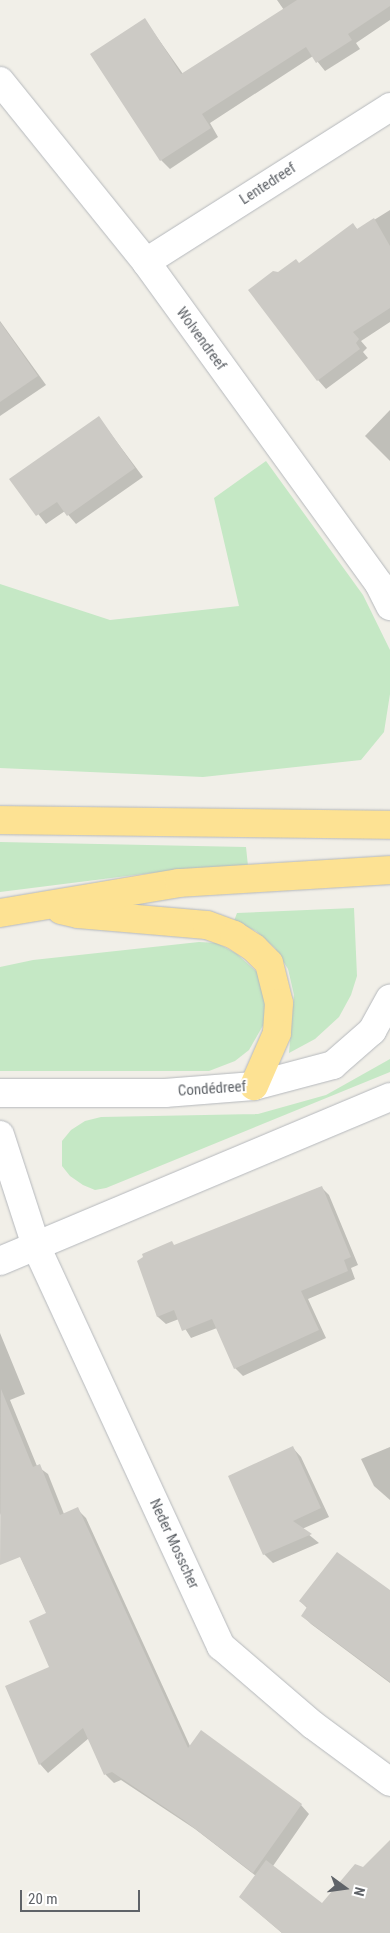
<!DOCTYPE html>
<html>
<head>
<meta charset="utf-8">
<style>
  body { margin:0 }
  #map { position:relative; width:390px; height:1933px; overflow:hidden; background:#f1efe8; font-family:"Roboto Condensed",sans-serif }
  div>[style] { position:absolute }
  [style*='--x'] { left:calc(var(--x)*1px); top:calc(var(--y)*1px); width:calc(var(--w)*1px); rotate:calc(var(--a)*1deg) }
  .green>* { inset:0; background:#c5e8c5 }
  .shadow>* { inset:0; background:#0003 }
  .building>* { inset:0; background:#cccac5 }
  .roads { filter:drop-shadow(0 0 1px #b5b8bc) drop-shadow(0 0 1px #b5b8bc) }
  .street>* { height:28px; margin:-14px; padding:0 14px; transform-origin:14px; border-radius:14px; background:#fff }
  .highway>* { height:28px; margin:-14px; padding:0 14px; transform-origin:14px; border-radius:14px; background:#fde293 }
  span { translate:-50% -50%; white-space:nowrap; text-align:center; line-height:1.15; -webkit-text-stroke:4px #fff; paint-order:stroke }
  .street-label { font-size:15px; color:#5f6368 }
  .north { position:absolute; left:320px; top:1863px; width:50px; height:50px; -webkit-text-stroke:4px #fff; paint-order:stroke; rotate:104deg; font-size:14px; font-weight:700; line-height:20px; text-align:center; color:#5f6368 }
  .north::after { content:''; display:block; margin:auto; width:18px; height:22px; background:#5f6368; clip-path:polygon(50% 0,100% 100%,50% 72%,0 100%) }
  .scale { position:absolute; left:20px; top:1890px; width:120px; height:22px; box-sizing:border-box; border:2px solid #5f6368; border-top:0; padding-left:6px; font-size:15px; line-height:18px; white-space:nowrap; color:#5f6368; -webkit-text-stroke:4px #fff; paint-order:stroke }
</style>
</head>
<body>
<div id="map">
  <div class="green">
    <div style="clip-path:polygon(266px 461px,363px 595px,390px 650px,390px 694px,384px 732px,361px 760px,203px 777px,0 768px,0 584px,110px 620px,239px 606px,214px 498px)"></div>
    <div style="clip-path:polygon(0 842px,246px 847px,248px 866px,151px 873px,0 892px)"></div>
    <div style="clip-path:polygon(354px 908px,357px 976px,351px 995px,339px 1017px,315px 1039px,289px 1053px,294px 995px,288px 969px,275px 948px,256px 931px,234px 921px,237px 913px)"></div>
    <div style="clip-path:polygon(199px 942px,217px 943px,237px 954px,258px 973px,267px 998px,265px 1022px,249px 1050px,235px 1061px,209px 1071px,0 1071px,0 967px,33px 960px)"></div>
    <div style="clip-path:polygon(390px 1059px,390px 1072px,106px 1188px,95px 1190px,83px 1185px,70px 1176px,62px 1166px,62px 1141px,71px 1130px,85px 1121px,101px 1117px,258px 1114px,326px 1095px)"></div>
  </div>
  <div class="shadow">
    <div style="clip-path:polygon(277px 0,390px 0,390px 20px,356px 43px,360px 49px,325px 71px,313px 56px,210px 123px,218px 137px,170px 169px,161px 160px,145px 20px,183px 74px,284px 10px)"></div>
    <div style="clip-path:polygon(390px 210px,390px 322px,361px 341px,367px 348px,363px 352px,368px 358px,326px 389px,318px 380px,279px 273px,299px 264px,353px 225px,358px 230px)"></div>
    <div style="clip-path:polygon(0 321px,46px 385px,0 416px)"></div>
    <div style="clip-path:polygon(390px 410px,390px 461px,365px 436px)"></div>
    <div style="clip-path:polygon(99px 418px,143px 477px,76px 524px,65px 511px,46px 524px,11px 479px)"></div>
    <div style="clip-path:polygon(321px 1187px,329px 1195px,358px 1265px,351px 1268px,355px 1279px,308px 1299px,326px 1338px,243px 1376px,235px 1368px,217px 1328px,191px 1338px,179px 1319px,166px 1324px,158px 1317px,139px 1262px)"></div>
    <div style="clip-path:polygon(0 1333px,25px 1394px,10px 1400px,37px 1466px,48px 1474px,64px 1514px,77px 1509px,86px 1518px,190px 1746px,301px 1805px,309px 1814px,273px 1866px,322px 1904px,364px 1868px,390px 1868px,390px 1933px,282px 1933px,240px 1897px,256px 1876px,195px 1829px,121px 1780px,114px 1783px,106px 1775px,89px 1738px,48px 1773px,40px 1764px,51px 1667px,47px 1614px,0 1513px)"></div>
    <div style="clip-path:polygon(390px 1447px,390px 1500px,374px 1486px,361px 1459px)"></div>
    <div style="clip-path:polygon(293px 1448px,301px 1457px,329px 1517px,302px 1529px,319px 1543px,273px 1563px,264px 1554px)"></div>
    <div style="clip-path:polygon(390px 1591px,390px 1683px,311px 1624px,303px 1616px,308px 1609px,300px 1601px)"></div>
  </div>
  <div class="building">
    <div style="clip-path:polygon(297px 0,390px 0,390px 6px,348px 34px,352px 40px,316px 63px,306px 47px,202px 114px,211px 128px,160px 161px,90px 54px,145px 18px,181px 74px)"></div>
    <div style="clip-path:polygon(374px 218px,390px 246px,390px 308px,353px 332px,359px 339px,356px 343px,360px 349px,317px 381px,248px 290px,273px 271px,278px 272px,296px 259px,299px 263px,353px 223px,357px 229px)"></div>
    <div style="clip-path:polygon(0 322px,38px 376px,0 402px)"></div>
    <div style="clip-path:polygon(99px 416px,135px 468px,67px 516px,57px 502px,36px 516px,9px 479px)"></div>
    <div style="clip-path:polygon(322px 1186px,351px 1257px,344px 1260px,348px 1271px,301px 1291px,319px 1330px,234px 1369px,212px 1319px,182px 1331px,174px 1310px,157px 1317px,137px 1261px,143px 1257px,142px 1254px,172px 1241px,174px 1245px)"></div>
    <div style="clip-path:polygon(1px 1389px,33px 1467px,40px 1464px,60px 1515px,78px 1507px,188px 1748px,201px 1730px,302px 1804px,253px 1873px,185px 1821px,112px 1772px,104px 1775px,83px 1728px,39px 1765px,5px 1686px,49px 1667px,29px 1621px,46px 1613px,20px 1557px,0 1565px)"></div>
    <div style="clip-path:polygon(293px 1446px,321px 1508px,293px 1521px,312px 1534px,263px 1555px,228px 1476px)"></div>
    <div style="clip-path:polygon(337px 1552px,390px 1590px,390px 1682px,301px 1616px,307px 1607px,299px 1601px)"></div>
    <div style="clip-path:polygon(390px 1840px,390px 1933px,282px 1933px,239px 1897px,266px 1860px,322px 1903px,355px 1864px,363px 1867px)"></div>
  </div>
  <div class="roads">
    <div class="street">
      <div style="--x:0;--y:81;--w:233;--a:51.1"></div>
      <div style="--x:146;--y:262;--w:397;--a:54.1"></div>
      <div style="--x:379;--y:584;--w:25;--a:63"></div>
      <div style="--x:146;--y:262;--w:289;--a:-32.4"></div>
      <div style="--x:0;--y:1093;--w:165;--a:0"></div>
      <div style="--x:165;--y:1093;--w:89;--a:-4.5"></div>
      <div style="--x:254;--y:1086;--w:82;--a:-14.9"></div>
      <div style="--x:333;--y:1065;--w:52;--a:-41.1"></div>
      <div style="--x:372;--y:1031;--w:37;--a:-61"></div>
      <div style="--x:0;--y:1135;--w:117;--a:72"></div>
      <div style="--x:36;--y:1246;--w:441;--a:65.2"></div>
      <div style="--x:221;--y:1646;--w:121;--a:40.7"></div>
      <div style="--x:313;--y:1725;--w:96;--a:36.5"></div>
      <div style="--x:0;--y:1261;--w:423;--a:-22.8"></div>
    </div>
    <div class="highway">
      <div style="--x:0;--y:820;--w:390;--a:0.7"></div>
      <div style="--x:61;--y:910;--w:17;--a:13"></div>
      <div style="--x:78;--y:914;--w:129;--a:4.9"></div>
      <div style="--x:207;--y:925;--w:29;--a:20"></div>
      <div style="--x:234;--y:935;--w:24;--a:33"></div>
      <div style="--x:254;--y:948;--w:21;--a:45"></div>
      <div style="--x:269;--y:963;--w:41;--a:76"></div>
      <div style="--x:279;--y:1003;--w:30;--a:94"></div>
      <div style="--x:277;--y:1033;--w:58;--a:113.5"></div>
      <div style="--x:0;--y:913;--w:181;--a:-9.5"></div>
      <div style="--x:179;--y:883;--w:211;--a:-3.5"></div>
    </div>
  </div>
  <div class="street-label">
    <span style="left:268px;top:184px;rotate:-33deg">Lentedreef</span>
    <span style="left:201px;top:339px;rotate:54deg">Wolvendreef</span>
    <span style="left:212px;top:1089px;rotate:-4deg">Condédreef</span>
    <span style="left:174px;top:1544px;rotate:65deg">Neder Mosscher</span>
  </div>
  <div class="north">N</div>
  <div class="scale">20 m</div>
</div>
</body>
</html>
